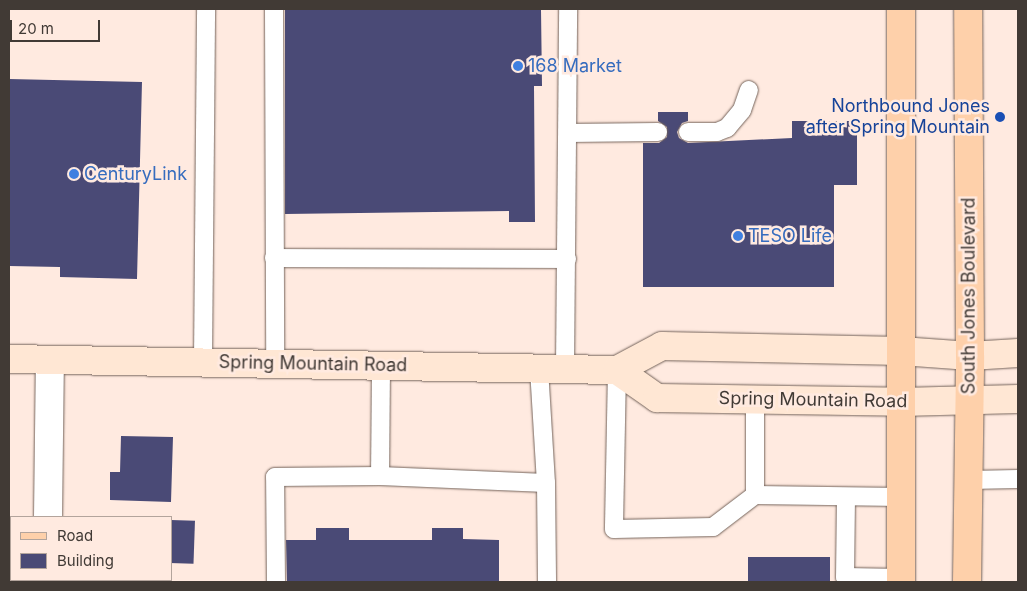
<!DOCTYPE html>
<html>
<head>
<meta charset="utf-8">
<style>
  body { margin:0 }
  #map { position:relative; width:1027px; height:591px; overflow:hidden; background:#ffeae0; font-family:Inter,sans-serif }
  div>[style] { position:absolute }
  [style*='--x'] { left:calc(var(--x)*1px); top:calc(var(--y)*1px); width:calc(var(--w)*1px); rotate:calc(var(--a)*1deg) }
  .building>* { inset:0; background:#4a4a76; transform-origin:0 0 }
  .roads { filter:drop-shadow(0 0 1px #75645b) drop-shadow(0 0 1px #75645b) }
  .service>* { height:18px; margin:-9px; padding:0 9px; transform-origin:9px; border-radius:9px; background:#fff }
  .minor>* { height:28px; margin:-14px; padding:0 14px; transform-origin:14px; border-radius:14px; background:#fff }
  .secondary>* { height:28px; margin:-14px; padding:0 14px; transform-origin:14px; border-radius:14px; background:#ffe7d4 }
  .primary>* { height:28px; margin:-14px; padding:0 14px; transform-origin:14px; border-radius:14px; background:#fed0aa }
  .dots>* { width:14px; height:14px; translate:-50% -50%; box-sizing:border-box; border:2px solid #ffeae0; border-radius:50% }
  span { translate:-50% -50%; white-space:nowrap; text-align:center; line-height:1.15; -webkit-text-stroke:5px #ffeae0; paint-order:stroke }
  .shop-label { font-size:18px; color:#366cbe }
  .left { translate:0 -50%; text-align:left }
  .transit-label { font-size:18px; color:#164399 }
  .right { translate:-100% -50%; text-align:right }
  .street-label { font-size:18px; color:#413a35 }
  .frame { position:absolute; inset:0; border:10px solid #413a35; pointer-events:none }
  .legend { position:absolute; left:10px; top:516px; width:162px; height:65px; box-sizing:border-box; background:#ffeae0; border:1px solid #b3a49c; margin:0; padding:6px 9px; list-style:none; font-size:15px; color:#413a35 }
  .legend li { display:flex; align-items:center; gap:10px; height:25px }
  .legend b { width:25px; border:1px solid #b3a49c }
  .scale { position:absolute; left:10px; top:20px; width:90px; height:22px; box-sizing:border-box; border:2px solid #413a35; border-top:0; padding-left:6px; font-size:15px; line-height:18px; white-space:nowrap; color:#413a35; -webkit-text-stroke:4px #ffeae0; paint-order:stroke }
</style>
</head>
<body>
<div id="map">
  <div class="building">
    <div style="clip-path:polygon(285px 9px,541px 9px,542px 86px,534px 86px,535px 222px,509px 222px,509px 211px,285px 214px)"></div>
    <div style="clip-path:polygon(9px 79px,142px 82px,137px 279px,60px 277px,60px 267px,9px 266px)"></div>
    <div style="clip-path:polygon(658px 112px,688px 112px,688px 121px,682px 123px,677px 132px,679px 138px,688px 143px,792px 138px,792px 121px,857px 121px,857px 185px,834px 185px,834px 287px,643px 287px,643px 143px,659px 143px,667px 137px,667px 127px,658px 121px)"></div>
    <div style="clip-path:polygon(121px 436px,173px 437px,171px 502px,110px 500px,110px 472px,120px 472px)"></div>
    <div style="left:171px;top:520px;width:24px;height:43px;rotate:2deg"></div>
    <div style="clip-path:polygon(316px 528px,349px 528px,349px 540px,432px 540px,432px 528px,463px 528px,463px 539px,499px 540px,499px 582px,287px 582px,286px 540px,316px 540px)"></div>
    <div style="left:748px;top:557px;width:82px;height:25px"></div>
  </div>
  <div class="roads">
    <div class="service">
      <div style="--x:274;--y:9;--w:355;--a:89.8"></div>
      <div style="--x:688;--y:132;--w:29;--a:0"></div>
      <div style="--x:717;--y:132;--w:11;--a:-22"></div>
      <div style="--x:727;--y:128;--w:23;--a:-50"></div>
      <div style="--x:742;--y:110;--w:21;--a:-71"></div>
      <div style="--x:568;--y:133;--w:90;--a:-0.6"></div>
      <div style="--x:274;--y:258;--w:293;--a:0.2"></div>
      <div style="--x:203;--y:362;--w:353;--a:-89.5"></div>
      <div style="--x:381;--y:366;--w:110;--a:90.5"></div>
      <div style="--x:380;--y:476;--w:166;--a:2.4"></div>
      <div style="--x:546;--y:483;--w:115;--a:-93.5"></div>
      <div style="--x:565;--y:369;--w:360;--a:-89.5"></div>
      <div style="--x:617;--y:370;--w:159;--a:91.1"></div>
      <div style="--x:614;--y:529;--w:99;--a:-1.2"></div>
      <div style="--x:713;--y:527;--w:53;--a:-37.3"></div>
      <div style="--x:755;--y:399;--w:96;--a:90"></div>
      <div style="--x:755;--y:495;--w:146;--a:0.8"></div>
      <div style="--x:969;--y:480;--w:49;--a:-1.2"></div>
      <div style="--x:546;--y:483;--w:99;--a:89.4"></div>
      <div style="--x:846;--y:497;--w:80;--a:90.7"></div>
      <div style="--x:845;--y:577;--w:56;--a:1"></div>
      <div style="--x:276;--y:582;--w:105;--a:-90.5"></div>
      <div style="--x:275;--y:477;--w:105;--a:-0.5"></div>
    </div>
    <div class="minor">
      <div style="--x:48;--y:517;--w:157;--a:-89.3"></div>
      <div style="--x:23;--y:582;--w:5;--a:-22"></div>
    </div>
    <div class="secondary">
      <div style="--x:9;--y:359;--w:608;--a:1.04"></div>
      <div style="--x:617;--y:370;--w:51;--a:-28.1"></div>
      <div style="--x:662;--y:346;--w:239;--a:1.2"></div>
      <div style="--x:901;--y:351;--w:69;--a:4.1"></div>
      <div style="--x:970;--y:356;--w:48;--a:-3.6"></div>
      <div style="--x:617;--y:370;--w:49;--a:35"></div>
      <div style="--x:657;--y:398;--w:244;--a:0.9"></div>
      <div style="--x:901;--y:402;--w:117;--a:-1.5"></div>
    </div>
    <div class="primary">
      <div style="--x:901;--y:582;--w:573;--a:-90"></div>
      <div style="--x:967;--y:582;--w:226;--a:-89.2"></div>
      <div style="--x:970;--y:356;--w:347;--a:-90.3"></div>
    </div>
  </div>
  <div class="dots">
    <div style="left:518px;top:66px;background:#3f7fe0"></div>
    <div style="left:1000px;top:117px;background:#1a4fb4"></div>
    <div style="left:74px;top:174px;background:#3f7fe0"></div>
    <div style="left:738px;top:236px;background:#3f7fe0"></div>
  </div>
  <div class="shop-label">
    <span class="left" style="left:528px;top:66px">168 Market</span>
    <span class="left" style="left:84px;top:174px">CenturyLink</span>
    <span class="left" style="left:748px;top:236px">TESO Life</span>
  </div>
  <div class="transit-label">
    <span class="right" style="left:990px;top:117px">Northbound Jones<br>after Spring Mountain</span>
  </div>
  <div class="street-label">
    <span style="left:969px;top:296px;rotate:-90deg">South Jones Boulevard</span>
    <span style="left:313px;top:364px;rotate:1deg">Spring Mountain Road</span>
    <span style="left:813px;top:400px;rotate:1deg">Spring Mountain Road</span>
  </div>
  <div class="frame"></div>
  <ul class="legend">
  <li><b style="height:6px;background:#fed0aa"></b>Road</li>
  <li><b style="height:14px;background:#4a4a76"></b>Building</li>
  </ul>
  <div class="scale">20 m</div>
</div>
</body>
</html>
